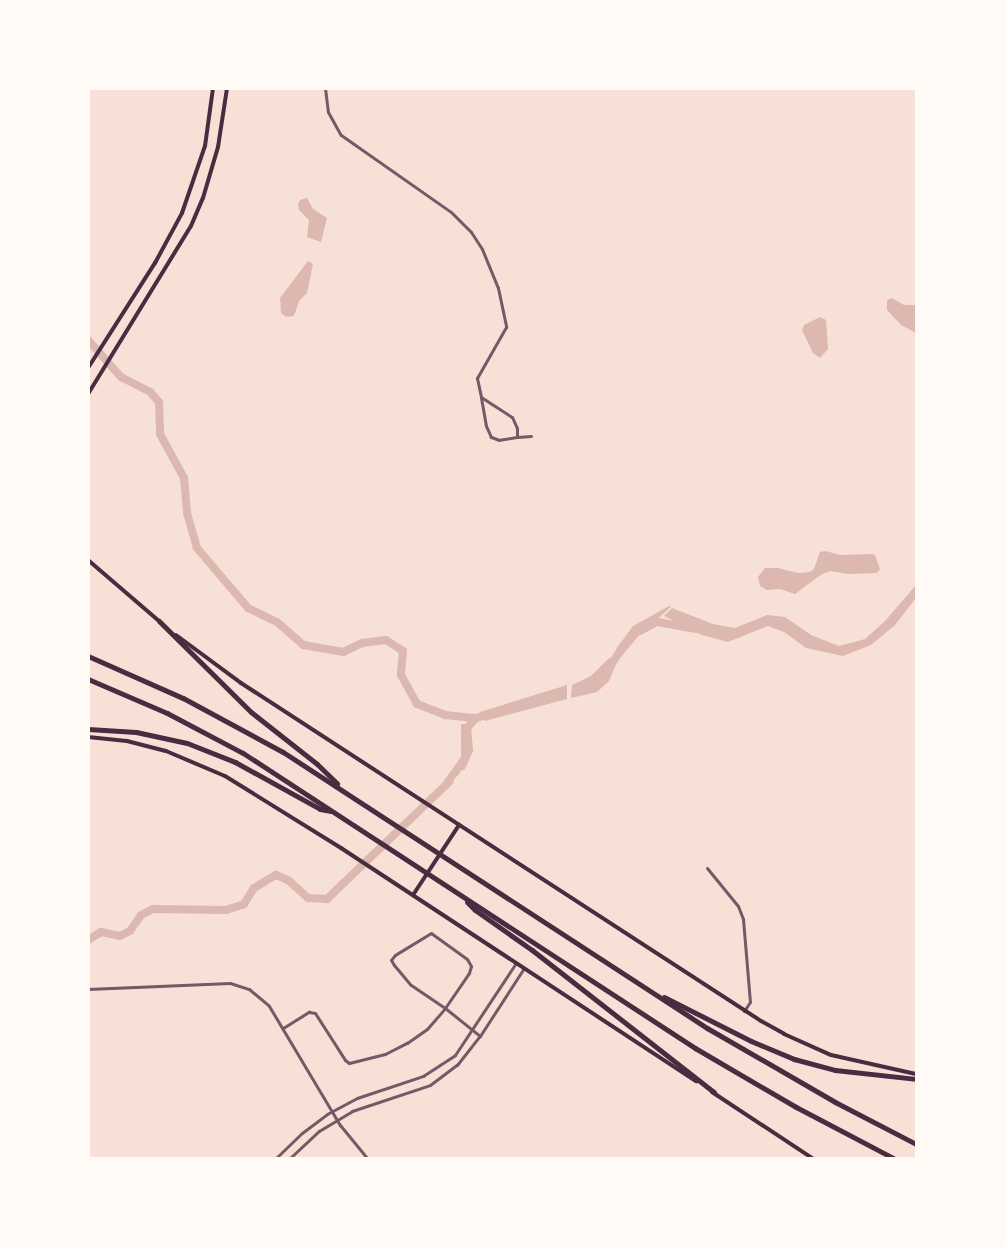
<!DOCTYPE html>
<html>
<head>
<meta charset="utf-8">
<style>
  body { margin:0 }
  #map { position:relative; width:1005px; height:1247px; overflow:hidden; background:#f7e1d7; font-family:Barlow,sans-serif }
  div>[style] { position:absolute }
  [style*='--x'] { left:calc(var(--x)*1px); top:calc(var(--y)*1px); width:calc(var(--w)*1px); rotate:calc(var(--a)*1deg) }
  .water>* { inset:0; background:#dcb8b0 }
  .river>* { height:8px; margin:-4px; padding:0 4px; transform-origin:4px; border-radius:4px; background:#dcb8b0 }
  .minor>* { height:3px; margin:-1.5px; padding:0 1.5px; transform-origin:1.5px; border-radius:1.5px; background:#755966 }
  .tertiary>* { height:3px; margin:-1.5px; padding:0 1.5px; transform-origin:1.5px; border-radius:1.5px; background:#755966 }
  .secondary>* { height:4px; margin:-2px; padding:0 2px; transform-origin:2px; border-radius:2px; background:#4a2c40 }
  .motorway>* { height:5px; margin:-2.5px; padding:0 2.5px; transform-origin:2.5px; border-radius:2.5px; background:#4a2c40 }
  span { translate:-50% -50%; white-space:nowrap; text-align:center; line-height:1.15; -webkit-text-stroke:6px #fffaf5; paint-order:stroke }
  .frame { position:absolute; inset:0; border:90px solid #fffaf5; pointer-events:none }
</style>
</head>
<body>
<div id="map">
  <div class="water">
    <div style="clip-path:polygon(307px 198px,313px 209px,327px 218px,321px 242px,307px 237px,309px 220px,299px 210px,298px 204px,300px 200px)"></div>
    <div style="clip-path:polygon(308px 261px,313px 264px,307px 293px,299px 301px,294px 316px,286px 317px,281px 313px,280px 298px)"></div>
    <div style="clip-path:polygon(892px 298px,904px 305px,916px 305px,916px 333px,901px 325px,887px 310px,887px 300px)"></div>
    <div style="clip-path:polygon(820px 317px,826px 320px,828px 349px,820px 358px,813px 353px,802px 330px,804px 325px)"></div>
    <div style="clip-path:polygon(825px 551px,841px 555px,872px 554px,875px 555px,880px 569px,877px 573px,848px 574px,831px 571px,822px 574px,795px 594px,780px 589px,767px 590px,760px 586px,758px 577px,765px 568px,778px 568px,798px 573px,810px 572px,814px 569px,820px 552px)"></div>
    <div style="clip-path:polygon(916px 585px,916px 598px,895px 625px,871px 645px,843px 656px,806px 648px,784px 632px,768px 626px,728px 642px,702px 635px,664px 616px,672px 608px,713px 624px,735px 628px,767px 615px,785px 617px,811px 635px,839px 646px,865px 639px,885px 621px)"></div>
    <div style="clip-path:polygon(669px 606px,671px 607px,640px 634px,621px 657px,616px 649px,633px 626px)"></div>
    <div style="clip-path:polygon(609px 658px,616px 664px,609px 681px,597px 692px,571px 698px,572px 685px,591px 676px)"></div>
    <div style="clip-path:polygon(567px 685px,567px 699px,485px 721px,480px 712px)"></div>
    <div style="clip-path:polygon(461px 724px,467px 724px,465px 762px,460px 773px,444px 790px,440px 786px,461px 757px)"></div>
  </div>
  <div class="river">
    <div style="--x:88;--y:340;--w:50;--a:48.3"></div>
    <div style="--x:121;--y:377;--w:33;--a:27"></div>
    <div style="--x:150;--y:392;--w:13;--a:48"></div>
    <div style="--x:159;--y:402;--w:32;--a:88"></div>
    <div style="--x:160;--y:434;--w:50;--a:61.4"></div>
    <div style="--x:184;--y:478;--w:35;--a:85"></div>
    <div style="--x:187;--y:513;--w:36;--a:74"></div>
    <div style="--x:197;--y:548;--w:79;--a:49.6"></div>
    <div style="--x:248;--y:608;--w:32;--a:26"></div>
    <div style="--x:277;--y:622;--w:35;--a:41"></div>
    <div style="--x:303;--y:645;--w:41;--a:9.9"></div>
    <div style="--x:343;--y:652;--w:21;--a:-25"></div>
    <div style="--x:362;--y:643;--w:24;--a:-7"></div>
    <div style="--x:386;--y:640;--w:20;--a:33"></div>
    <div style="--x:403;--y:651;--w:24;--a:95"></div>
    <div style="--x:401;--y:675;--w:33;--a:61"></div>
    <div style="--x:417;--y:704;--w:30;--a:21"></div>
    <div style="--x:445;--y:715;--w:31;--a:6"></div>
    <div style="--x:476;--y:718;--w:18;--a:-16"></div>
    <div style="--x:640;--y:631;--w:19;--a:-28"></div>
    <div style="--x:657;--y:622;--w:40;--a:10"></div>
    <div style="--x:608;--y:669;--w:29;--a:-56"></div>
    <div style="--x:462;--y:766;--w:17;--a:-66"></div>
    <div style="--x:469;--y:750;--w:22;--a:-95"></div>
    <div style="--x:467;--y:728;--w:13;--a:-48"></div>
    <div style="--x:88;--y:940;--w:15;--a:-32"></div>
    <div style="--x:101;--y:932;--w:19;--a:12"></div>
    <div style="--x:120;--y:936;--w:11;--a:-27"></div>
    <div style="--x:130;--y:931;--w:19;--a:-55"></div>
    <div style="--x:141;--y:915;--w:13;--a:-27"></div>
    <div style="--x:153;--y:909;--w:73;--a:0.8"></div>
    <div style="--x:226;--y:910;--w:19;--a:-18"></div>
    <div style="--x:244;--y:904;--w:19;--a:-58"></div>
    <div style="--x:254;--y:888;--w:26;--a:-31"></div>
    <div style="--x:276;--y:875;--w:13;--a:23"></div>
    <div style="--x:288;--y:880;--w:27;--a:42"></div>
    <div style="--x:308;--y:898;--w:19;--a:3"></div>
    <div style="--x:327;--y:899;--w:170;--a:-43.8"></div>
  </div>
  <div class="minor">
    <div style="--x:325;--y:88;--w:24;--a:83"></div>
    <div style="--x:328;--y:112;--w:26;--a:61"></div>
    <div style="--x:341;--y:135;--w:134;--a:35"></div>
    <div style="--x:451;--y:212;--w:28;--a:45"></div>
    <div style="--x:471;--y:232;--w:20;--a:57"></div>
    <div style="--x:482;--y:249;--w:42;--a:67.7"></div>
    <div style="--x:498;--y:288;--w:40;--a:78"></div>
    <div style="--x:506;--y:327;--w:59;--a:119.6"></div>
    <div style="--x:477;--y:378;--w:19;--a:78"></div>
    <div style="--x:481;--y:397;--w:37;--a:33"></div>
    <div style="--x:512;--y:417;--w:12;--a:66"></div>
    <div style="--x:517;--y:428;--w:9;--a:90"></div>
    <div style="--x:517;--y:437;--w:18;--a:171"></div>
    <div style="--x:499;--y:440;--w:9;--a:-159"></div>
    <div style="--x:491;--y:437;--w:12;--a:-114"></div>
    <div style="--x:486;--y:426;--w:29;--a:-100"></div>
    <div style="--x:517;--y:437;--w:14;--a:-4"></div>
    <div style="--x:707;--y:868;--w:49;--a:50.8"></div>
    <div style="--x:738;--y:906;--w:14;--a:69"></div>
    <div style="--x:743;--y:919;--w:83;--a:85.2"></div>
    <div style="--x:750;--y:1002;--w:11;--a:124"></div>
    <div style="--x:283;--y:1028;--w:31;--a:-32"></div>
    <div style="--x:309;--y:1012;--w:6;--a:9"></div>
    <div style="--x:315;--y:1013;--w:56;--a:57.4"></div>
    <div style="--x:345;--y:1060;--w:5;--a:37"></div>
    <div style="--x:349;--y:1063;--w:37;--a:-14"></div>
    <div style="--x:385;--y:1054;--w:25;--a:-27"></div>
    <div style="--x:407;--y:1043;--w:24;--a:-35"></div>
    <div style="--x:427;--y:1029;--w:28;--a:-49"></div>
    <div style="--x:445;--y:1008;--w:42;--a:-55.6"></div>
    <div style="--x:469;--y:973;--w:7;--a:-74"></div>
    <div style="--x:471;--y:966;--w:8;--a:-120"></div>
    <div style="--x:467;--y:959;--w:44;--a:-144.2"></div>
    <div style="--x:431;--y:933;--w:42;--a:148.6"></div>
    <div style="--x:395;--y:955;--w:6;--a:129"></div>
    <div style="--x:391;--y:960;--w:6;--a:59"></div>
    <div style="--x:394;--y:965;--w:26;--a:50"></div>
    <div style="--x:411;--y:985;--w:41;--a:34.1"></div>
    <div style="--x:445;--y:1008;--w:45;--a:38.7"></div>
  </div>
  <div class="tertiary">
    <div style="--x:88;--y:989;--w:142;--a:-2.4"></div>
    <div style="--x:230;--y:983;--w:20;--a:18"></div>
    <div style="--x:249;--y:989;--w:26;--a:40"></div>
    <div style="--x:269;--y:1006;--w:139;--a:59.2"></div>
    <div style="--x:340;--y:1125;--w:43;--a:50.7"></div>
    <div style="--x:276;--y:1158;--w:36;--a:-44"></div>
    <div style="--x:302;--y:1133;--w:31;--a:-37"></div>
    <div style="--x:327;--y:1114;--w:34;--a:-28"></div>
    <div style="--x:357;--y:1098;--w:70;--a:-18.4"></div>
    <div style="--x:423;--y:1076;--w:38;--a:-33"></div>
    <div style="--x:455;--y:1055;--w:110;--a:-56.5"></div>
    <div style="--x:290;--y:1158;--w:40;--a:-43"></div>
    <div style="--x:319;--y:1131;--w:39;--a:-31"></div>
    <div style="--x:352;--y:1111;--w:82;--a:-18.4"></div>
    <div style="--x:430;--y:1085;--w:34;--a:-37"></div>
    <div style="--x:457;--y:1065;--w:37;--a:-52"></div>
    <div style="--x:480;--y:1036;--w:81;--a:-57.1"></div>
  </div>
  <div class="secondary">
    <div style="--x:88;--y:368;--w:125;--a:-57.5"></div>
    <div style="--x:155;--y:263;--w:57;--a:-61.6"></div>
    <div style="--x:182;--y:213;--w:71;--a:-71.1"></div>
    <div style="--x:205;--y:146;--w:59;--a:-82.1"></div>
    <div style="--x:88;--y:394;--w:197;--a:-58.5"></div>
    <div style="--x:191;--y:226;--w:30;--a:-67"></div>
    <div style="--x:203;--y:198;--w:53;--a:-73.6"></div>
    <div style="--x:218;--y:147;--w:60;--a:-81.3"></div>
    <div style="--x:88;--y:560;--w:94;--a:40.7"></div>
    <div style="--x:176;--y:635;--w:81;--a:36.4"></div>
    <div style="--x:241;--y:683;--w:620;--a:33.02"></div>
    <div style="--x:761;--y:1021;--w:26;--a:29"></div>
    <div style="--x:784;--y:1034;--w:51;--a:24.1"></div>
    <div style="--x:831;--y:1055;--w:87;--a:12.6"></div>
    <div style="--x:88;--y:737;--w:39;--a:6"></div>
    <div style="--x:127;--y:741;--w:40;--a:14.4"></div>
    <div style="--x:166;--y:751;--w:64;--a:23"></div>
    <div style="--x:225;--y:776;--w:137;--a:31.8"></div>
    <div style="--x:341;--y:848;--w:425;--a:33.3"></div>
    <div style="--x:413;--y:895;--w:84;--a:-56.7"></div>
    <div style="--x:712;--y:1092;--w:120;--a:33.4"></div>
  </div>
  <div class="motorway">
    <div style="--x:159;--y:621;--w:129;--a:44.7"></div>
    <div style="--x:251;--y:712;--w:84;--a:38.2"></div>
    <div style="--x:317;--y:764;--w:28;--a:44"></div>
    <div style="--x:88;--y:656;--w:104;--a:23.9"></div>
    <div style="--x:183;--y:698;--w:114;--a:28.4"></div>
    <div style="--x:283;--y:752;--w:506;--a:33.06"></div>
    <div style="--x:707;--y:1028;--w:148;--a:30"></div>
    <div style="--x:835;--y:1102;--w:91;--a:27.4"></div>
    <div style="--x:88;--y:679;--w:86;--a:23.3"></div>
    <div style="--x:167;--y:713;--w:86;--a:27.8"></div>
    <div style="--x:243;--y:753;--w:540;--a:33.13"></div>
    <div style="--x:695;--y:1048;--w:117;--a:30.3"></div>
    <div style="--x:796;--y:1107;--w:110;--a:27.7"></div>
    <div style="--x:88;--y:729;--w:48;--a:3.6"></div>
    <div style="--x:136;--y:732;--w:52;--a:12.2"></div>
    <div style="--x:187;--y:743;--w:52;--a:21.6"></div>
    <div style="--x:235;--y:762;--w:97;--a:28.9"></div>
    <div style="--x:320;--y:809;--w:10;--a:11"></div>
    <div style="--x:467;--y:902;--w:11;--a:45"></div>
    <div style="--x:475;--y:910;--w:70;--a:35.1"></div>
    <div style="--x:532;--y:950;--w:231;--a:38"></div>
    <div style="--x:664;--y:997;--w:97;--a:26.8"></div>
    <div style="--x:751;--y:1041;--w:47;--a:22.7"></div>
    <div style="--x:794;--y:1059;--w:42;--a:15"></div>
    <div style="--x:835;--y:1070;--w:81;--a:6.3"></div>
  </div>
  <div class="frame"></div>
</div>
</body>
</html>
